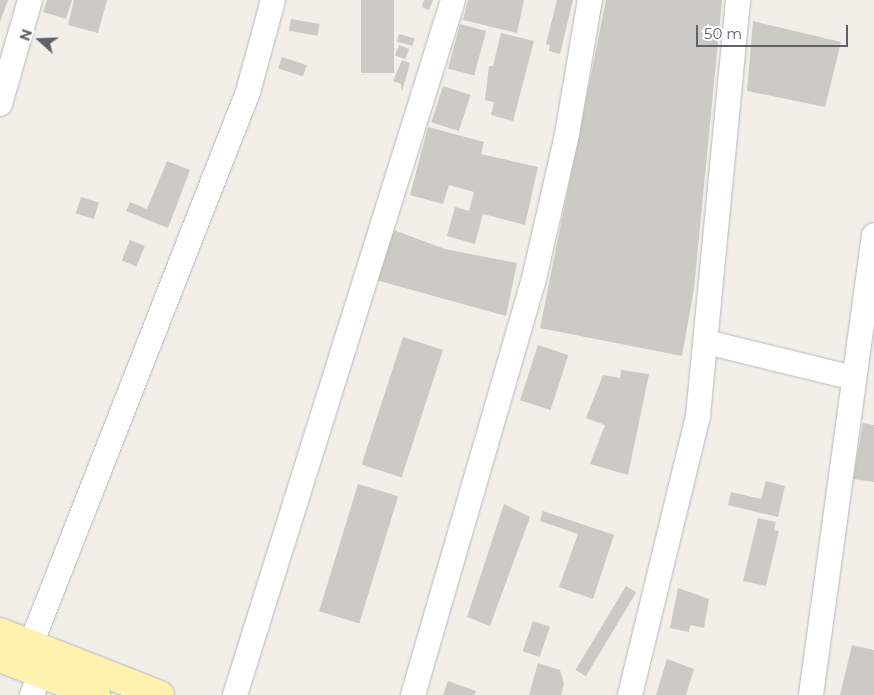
<!DOCTYPE html>
<html>
<head>
<meta charset="utf-8">
<style>
  body { margin:0 }
  #map { position:relative; width:874px; height:695px; overflow:hidden; background:#f1efe8; font-family:Montserrat,sans-serif }
  div>[style] { position:absolute }
  [style*='--x'] { left:calc(var(--x)*1px); top:calc(var(--y)*1px); width:calc(var(--w)*1px); rotate:calc(var(--a)*1deg) }
  .building>* { inset:0; background:#cccac5; transform-origin:0 0 }
  .roads { filter:drop-shadow(0 0 1px #b5b8bc) drop-shadow(0 0 1px #b5b8bc) }
  .minor>* { height:24px; margin:-12px; padding:0 12px; transform-origin:12px; border-radius:12px; background:#fff }
  .major>* { height:28px; margin:-14px; padding:0 14px; transform-origin:14px; border-radius:14px; background:#fff2af }
  span { translate:-50% -50%; white-space:nowrap; text-align:center; line-height:1.15; -webkit-text-stroke:4px #fff; paint-order:stroke }
  .north { position:absolute; left:15px; top:15px; width:50px; height:50px; -webkit-text-stroke:4px #fff; paint-order:stroke; rotate:290deg; font-size:14px; font-weight:700; line-height:20px; text-align:center; color:#5f6368 }
  .north::after { content:''; display:block; margin:auto; width:18px; height:22px; background:#5f6368; clip-path:polygon(50% 0,100% 100%,50% 72%,0 100%) }
  .scale { position:absolute; left:696px; top:25px; width:152px; height:22px; box-sizing:border-box; border:2px solid #5f6368; border-top:0; padding-left:6px; font-size:15px; line-height:18px; white-space:nowrap; color:#5f6368; -webkit-text-stroke:4px #fff; paint-order:stroke }
</style>
</head>
<body>
<div id="map">
  <div class="building">
    <div style="clip-path:polygon(0 0,8px 0,0 22px)"></div>
    <div style="clip-path:polygon(47px 0,72px 0,66px 19px,43px 12px)"></div>
    <div style="clip-path:polygon(74px 0,107px 0,98px 33px,68px 25px)"></div>
    <div style="left:361px;top:0;width:33px;height:73px"></div>
    <div style="clip-path:polygon(424px 0,433px 0,429px 10px,422px 7px)"></div>
    <div style="clip-path:polygon(468px 0,524px 0,517px 33px,463px 20px)"></div>
    <div style="clip-path:polygon(557px 0,573px 0,560px 54px,549px 51px,550px 45px,546px 44px)"></div>
    <div style="clip-path:polygon(606px 0,722px 0,694px 289px,682px 356px,540px 328px)"></div>
    <div style="left:291px;top:19px;width:29px;height:12px;rotate:10deg"></div>
    <div style="clip-path:polygon(753px 21px,841px 42px,825px 107px,747px 91px)"></div>
    <div style="left:460px;top:24px;width:27px;height:46px;rotate:15deg"></div>
    <div style="clip-path:polygon(501px 33px,534px 41px,513px 121px,491px 115px,494px 102px,485px 100px,489px 66px,493px 66px)"></div>
    <div style="left:399px;top:34px;width:16px;height:8px;rotate:15deg"></div>
    <div style="left:399px;top:45px;width:11px;height:11px;rotate:22deg"></div>
    <div style="left:282px;top:57px;width:26px;height:12px;rotate:18deg"></div>
    <div style="clip-path:polygon(402px 60px,410px 63px,402px 92px,401px 84px,393px 81px)"></div>
    <div style="left:443px;top:86px;width:29px;height:38px;rotate:18deg"></div>
    <div style="clip-path:polygon(428px 127px,484px 142px,481px 154px,538px 167px,525px 225px,483px 214px,475px 244px,447px 236px,455px 207px,469px 211px,474px 192px,449px 185px,443px 204px,410px 195px)"></div>
    <div style="clip-path:polygon(167px 161px,190px 170px,168px 228px,126px 211px,130px 202px,147px 209px)"></div>
    <div style="left:81px;top:197px;width:19px;height:17px;rotate:18deg"></div>
    <div style="clip-path:polygon(391px 229px,445px 249px,517px 263px,506px 316px,376px 280px)"></div>
    <div style="left:130px;top:240px;width:16px;height:22px;rotate:22deg"></div>
    <div style="left:403px;top:337px;width:42px;height:134px;rotate:18deg"></div>
    <div style="left:538px;top:345px;width:32px;height:58px;rotate:18deg"></div>
    <div style="clip-path:polygon(621px 370px,649px 374px,628px 475px,590px 464px,605px 425px,586px 418px,603px 375px,620px 378px)"></div>
    <div style="clip-path:polygon(863px 423px,874px 425px,874px 482px,853px 479px)"></div>
    <div style="clip-path:polygon(766px 481px,785px 486px,778px 517px,728px 505px,731px 492px,761px 499px)"></div>
    <div style="left:358px;top:484px;width:42px;height:133px;rotate:17deg"></div>
    <div style="clip-path:polygon(504px 504px,530px 517px,490px 626px,467px 617px)"></div>
    <div style="clip-path:polygon(543px 511px,614px 535px,593px 599px,559px 587px,578px 534px,540px 521px)"></div>
    <div style="clip-path:polygon(758px 518px,776px 522px,774px 530px,779px 531px,766px 586px,743px 581px)"></div>
    <div style="left:626px;top:586px;width:12px;height:98px;rotate:31deg"></div>
    <div style="clip-path:polygon(678px 588px,709px 599px,704px 628px,690px 625px,689px 632px,670px 628px)"></div>
    <div style="left:533px;top:621px;width:18px;height:32px;rotate:19deg"></div>
    <div style="clip-path:polygon(852px 645px,874px 650px,874px 695px,840px 695px)"></div>
    <div style="clip-path:polygon(667px 659px,694px 669px,686px 695px,656px 695px)"></div>
    <div style="clip-path:polygon(538px 663px,560px 670px,564px 684px,561px 695px,529px 695px)"></div>
    <div style="clip-path:polygon(448px 681px,476px 691px,474px 695px,443px 695px)"></div>
  </div>
  <div class="roads">
    <div class="minor">
      <div style="--x:0;--y:104;--w:108;--a:-73.9"></div>
      <div style="--x:706;--y:342;--w:152;--a:13.7"></div>
      <div style="--x:31;--y:644;--w:593;--a:-68.54"></div>
      <div style="--x:248;--y:92;--w:95;--a:-74.8"></div>
      <div style="--x:32;--y:695;--w:23;--a:-70"></div>
      <div style="--x:235;--y:695;--w:728;--a:-72.58"></div>
      <div style="--x:413;--y:695;--w:429;--a:-73.8"></div>
      <div style="--x:533;--y:283;--w:153;--a:-77.1"></div>
      <div style="--x:567;--y:134;--w:136;--a:-80.3"></div>
      <div style="--x:630;--y:695;--w:287;--a:-76.3"></div>
      <div style="--x:698;--y:416;--w:418;--a:-84.5"></div>
      <div style="--x:811;--y:695;--w:464;--a:-82.2"></div>
    </div>
    <div class="major">
      <div style="--x:0;--y:632;--w:172;--a:21.5"></div>
      <div style="--x:0;--y:658;--w:103;--a:21.1"></div>
    </div>
  </div>
  <div class="north">N</div>
  <div class="scale">50 m</div>
</div>
</body>
</html>
